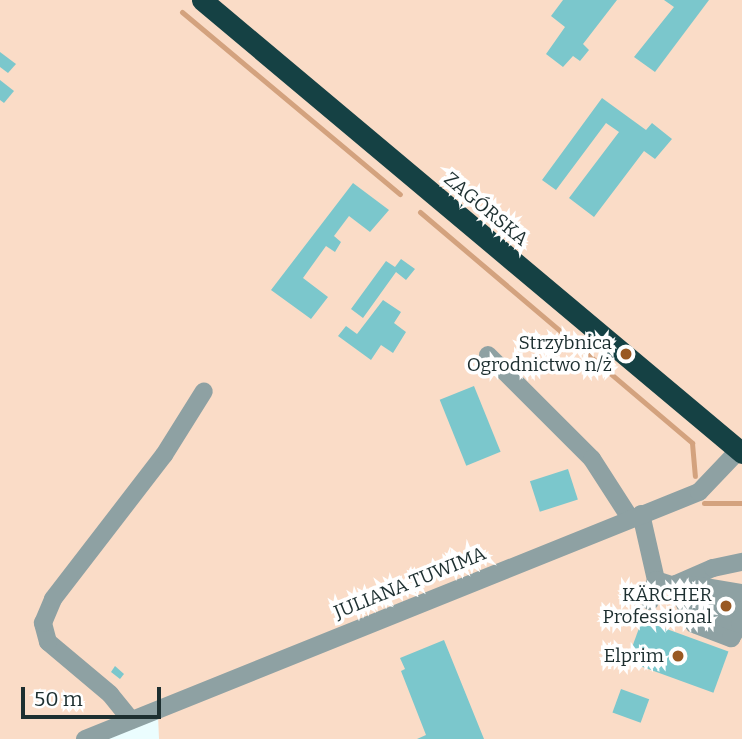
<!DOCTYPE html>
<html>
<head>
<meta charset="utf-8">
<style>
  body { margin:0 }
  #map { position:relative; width:742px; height:739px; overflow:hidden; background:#ebfdfe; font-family:Bitter,serif }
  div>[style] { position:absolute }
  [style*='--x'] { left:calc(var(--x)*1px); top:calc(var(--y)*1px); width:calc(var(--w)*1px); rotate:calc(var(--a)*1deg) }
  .green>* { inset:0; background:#fadcc7 }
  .stream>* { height:5px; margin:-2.5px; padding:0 2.5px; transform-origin:2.5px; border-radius:2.5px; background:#d3a27e }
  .building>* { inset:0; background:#7bc7cc; transform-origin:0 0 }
  .minor>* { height:18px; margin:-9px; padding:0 9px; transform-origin:9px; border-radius:9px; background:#8ea1a3 }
  .highway>* { height:21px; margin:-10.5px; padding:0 10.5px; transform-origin:10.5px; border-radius:10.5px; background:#154144 }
  .dots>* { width:19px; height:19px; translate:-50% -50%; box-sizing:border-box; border:4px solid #fff; border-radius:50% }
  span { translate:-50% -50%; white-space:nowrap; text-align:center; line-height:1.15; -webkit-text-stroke:7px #fff; paint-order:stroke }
  .street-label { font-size:19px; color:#1d2f30 }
  .poi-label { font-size:19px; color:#1d2f30 }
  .right { translate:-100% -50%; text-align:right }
  .scale { position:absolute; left:21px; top:687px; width:140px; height:32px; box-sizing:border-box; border:4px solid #1d2f30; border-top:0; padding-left:9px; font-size:21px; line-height:24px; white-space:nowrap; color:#1d2f30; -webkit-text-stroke:5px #fff; paint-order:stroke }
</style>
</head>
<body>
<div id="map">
  <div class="green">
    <div style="clip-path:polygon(0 0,742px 0,742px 739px,159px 739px,158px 715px,98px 739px,0 739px)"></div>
  </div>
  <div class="stream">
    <div style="--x:182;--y:12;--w:284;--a:39.9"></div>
    <div style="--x:420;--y:212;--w:357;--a:40.3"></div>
    <div style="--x:692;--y:443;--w:33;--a:85"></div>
    <div style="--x:704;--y:503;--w:38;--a:0"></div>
  </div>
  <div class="building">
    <div style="clip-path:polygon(563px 0,617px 0,583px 44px,589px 50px,580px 61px,573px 56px,563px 67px,546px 54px,565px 27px,551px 16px)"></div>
    <div style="clip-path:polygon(664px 0,709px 0,655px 72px,634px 57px,674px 7px)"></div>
    <div style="clip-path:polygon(0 52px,16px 64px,8px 73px,0 67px)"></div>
    <div style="clip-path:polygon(0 80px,14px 91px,4px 103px,0 100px)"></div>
    <div style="clip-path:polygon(602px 98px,646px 130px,652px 123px,672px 139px,655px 159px,644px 151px,594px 217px,569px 198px,619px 132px,606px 123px,556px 190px,542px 180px)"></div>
    <div style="clip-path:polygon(353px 183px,389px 210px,370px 232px,349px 216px,334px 236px,341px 242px,335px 252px,326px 246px,303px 278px,328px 297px,311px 319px,271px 290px)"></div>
    <div style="clip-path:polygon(401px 259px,415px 269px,406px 280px,396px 272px,363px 318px,351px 309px,386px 261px,395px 267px)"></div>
    <div style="clip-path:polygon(383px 300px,401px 312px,394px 323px,406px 332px,393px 353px,381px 345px,371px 360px,338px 336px,346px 326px,357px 334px)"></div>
    <div style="left:474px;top:386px;width:71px;height:37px;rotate:68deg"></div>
    <div style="left:568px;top:469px;width:32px;height:40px;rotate:72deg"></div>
    <div style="left:642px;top:620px;width:92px;height:44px;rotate:20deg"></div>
    <div style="clip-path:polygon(444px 640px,484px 739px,417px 739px,426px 735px,401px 671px,405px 669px,400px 658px)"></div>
    <div style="clip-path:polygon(115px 666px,124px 674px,120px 679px,111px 672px)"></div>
    <div style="left:621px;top:689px;width:30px;height:25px;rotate:20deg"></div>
  </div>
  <div class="minor">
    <div style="--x:488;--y:355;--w:147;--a:45"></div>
    <div style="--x:592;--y:459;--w:70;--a:57.2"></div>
    <div style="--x:641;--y:514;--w:68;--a:77.2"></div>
    <div style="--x:656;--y:580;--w:22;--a:106"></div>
    <div style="--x:656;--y:580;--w:90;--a:18"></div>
    <div style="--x:676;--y:584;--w:44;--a:65.8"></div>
    <div style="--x:694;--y:624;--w:40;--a:21"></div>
    <div style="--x:731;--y:638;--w:17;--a:-57"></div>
    <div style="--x:676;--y:584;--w:40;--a:-23.4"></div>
    <div style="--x:713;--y:568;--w:30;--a:-12"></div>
    <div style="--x:693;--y:585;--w:50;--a:9.3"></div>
    <div style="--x:687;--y:593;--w:30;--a:41"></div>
    <div style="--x:710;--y:613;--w:32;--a:20"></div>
    <div style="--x:740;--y:624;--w:6;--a:-72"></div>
    <div style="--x:131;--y:720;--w:33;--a:-129"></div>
    <div style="--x:110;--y:694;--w:81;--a:-140"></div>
    <div style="--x:48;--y:642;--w:20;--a:-105"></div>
    <div style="--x:43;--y:623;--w:26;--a:-67"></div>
    <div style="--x:53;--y:599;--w:182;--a:-52.4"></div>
    <div style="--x:164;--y:455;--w:75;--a:-58"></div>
    <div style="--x:85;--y:739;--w:662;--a:-21.91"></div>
    <div style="--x:699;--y:492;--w:58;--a:-46.4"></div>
  </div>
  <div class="highway">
    <div style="--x:202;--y:0;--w:705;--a:39.99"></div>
  </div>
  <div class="dots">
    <div style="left:626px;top:354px;background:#995923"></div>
    <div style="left:726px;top:606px;background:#995923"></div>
    <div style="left:678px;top:656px;background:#995923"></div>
  </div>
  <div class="street-label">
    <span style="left:486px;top:209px;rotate:40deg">ZAGÓRSKA</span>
    <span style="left:410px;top:583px;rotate:-22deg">JULIANA TUWIMA</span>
  </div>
  <div class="poi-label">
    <span class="right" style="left:612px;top:354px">Strzybnica<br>Ogrodnictwo n/ż</span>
    <span class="right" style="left:712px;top:606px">KÄRCHER<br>Professional</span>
    <span class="right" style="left:664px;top:656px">Elprim</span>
  </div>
  <div class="scale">50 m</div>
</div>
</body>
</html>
